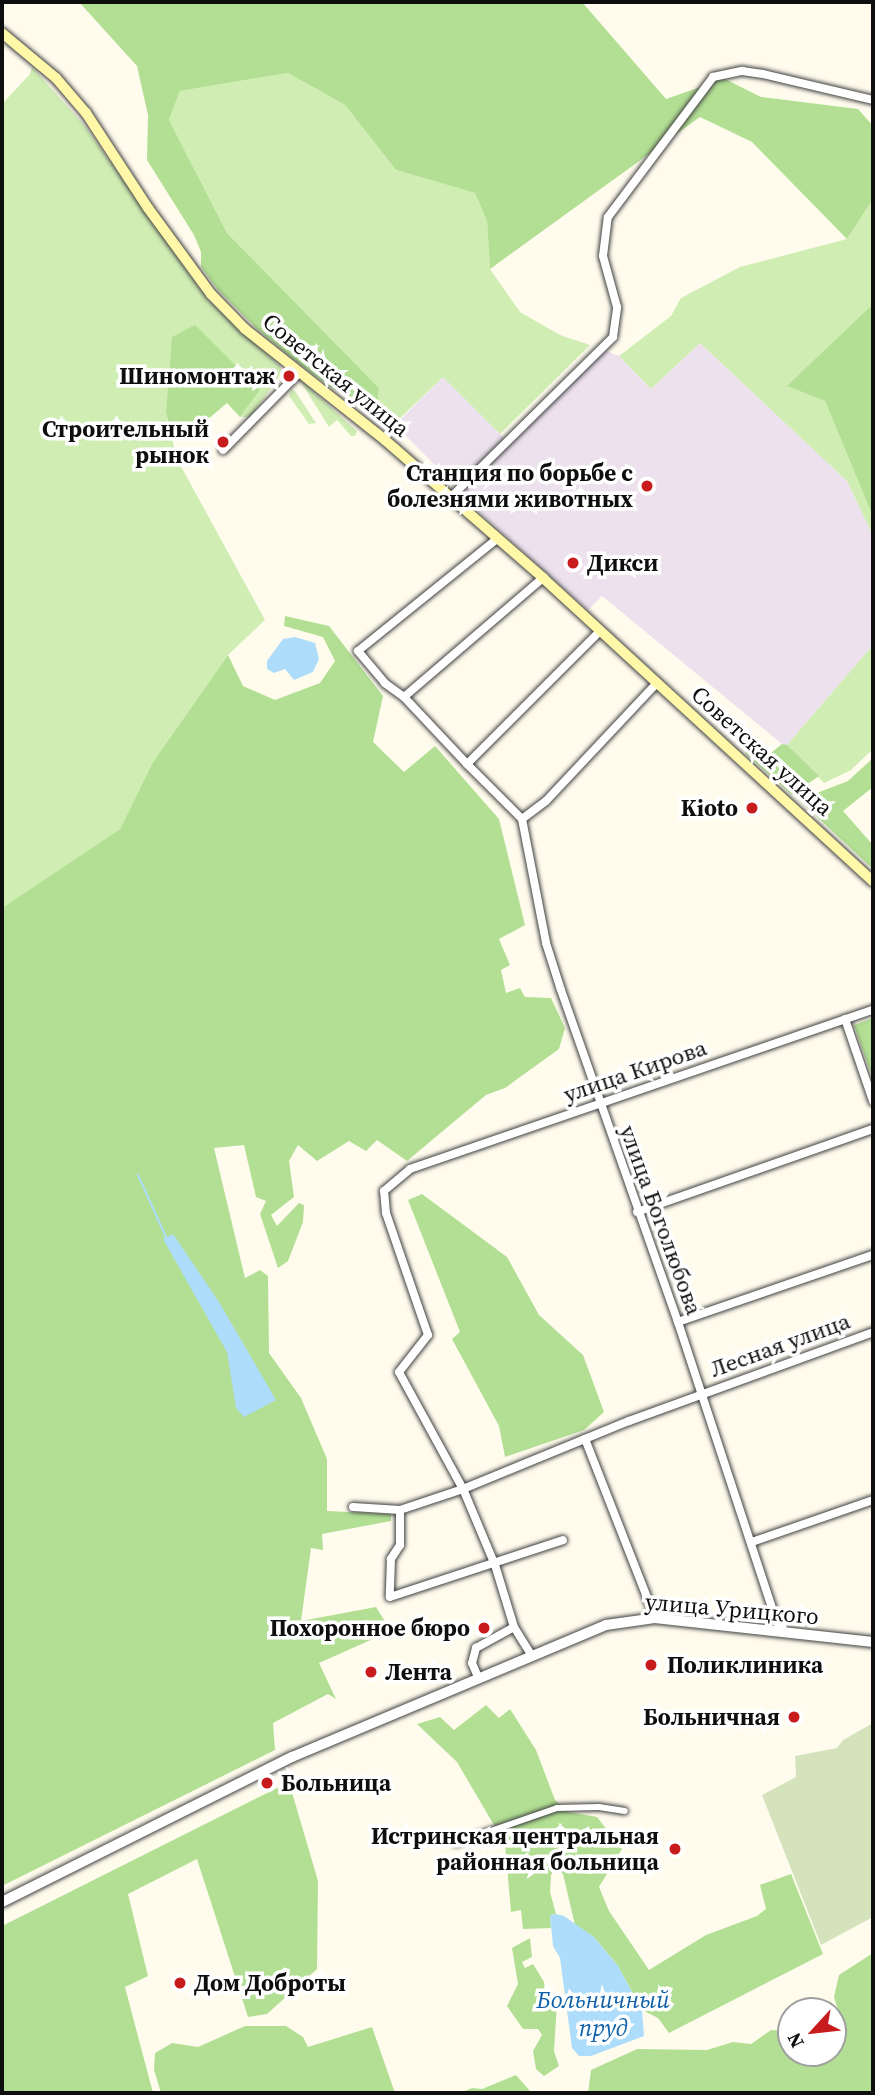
<!DOCTYPE html>
<html>
<head>
<meta charset="utf-8">
<style>
  body { margin:0 }
  #map { position:relative; width:875px; height:2095px; overflow:hidden; background:#fffcee; font-family:"Source Serif 4",serif }
  div>[style] { position:absolute }
  [style*='--x'] { left:calc(var(--x)*1px); top:calc(var(--y)*1px); width:calc(var(--w)*1px); rotate:calc(var(--a)*1deg) }
  .industrial>* { inset:0; background:#ece1ed; transform-origin:0 0 }
  .green>* { inset:0; background:#d0edb4 }
  .forest>* { inset:0; background:#b2df93 }
  .cemetery>* { inset:0; background:#d5e3bd }
  .water>* { inset:0; background:#aedcfb }
  .stream>* { height:2px; margin:-1px; padding:0 1px; transform-origin:1px; border-radius:1px; background:#aedcfb }
  .roads { filter:drop-shadow(0 0 2px #414141) drop-shadow(0 0 2px #414141) }
  .pedestrian>* { height:6px; margin:-3px; padding:0 3px; transform-origin:3px; border-radius:3px; background:#fff }
  .minor>* { height:8px; margin:-4px; padding:0 4px; transform-origin:4px; border-radius:4px; background:#fff }
  .tertiary>* { height:10px; margin:-5px; padding:0 5px; transform-origin:5px; border-radius:5px; background:#fff }
  .secondary>* { height:10px; margin:-5px; padding:0 5px; transform-origin:5px; border-radius:5px; background:#fff8a9 }
  .dots>* { width:19px; height:19px; translate:-50% -50%; box-sizing:border-box; border:4px solid #fff; border-radius:50% }
  span { translate:-50% -50%; white-space:nowrap; text-align:center; line-height:1.15; -webkit-text-stroke:7px #fff; paint-order:stroke }
  .street-label { font-size:23px; color:#0e0e0e }
  .poi-label { font-size:23px; color:#0e0e0e; font-weight:700 }
  .right { translate:-100% -50%; text-align:right }
  .left { translate:0 -50%; text-align:left }
  .water-label { font-size:24px; color:#0d60a9; font-style:italic }
  .frame { position:absolute; inset:0; border:4px solid #0e0e0e; pointer-events:none }
  .north { position:absolute; left:777px; top:1997px; width:70px; height:70px; box-sizing:border-box; background:#fff; border:2px solid #9f9f9f; border-radius:50%; rotate:243deg; font-size:19px; font-weight:700; line-height:28px; text-align:center; color:#0e0e0e }
  .north::after { content:''; display:block; margin:auto; width:24px; height:32px; background:#c81b1e; clip-path:polygon(50% 0,100% 100%,50% 72%,0 100%) }
</style>
</head>
<body>
<div id="map">
  <div class="industrial">
    <div style="clip-path:polygon(700px 343px,847px 481px,873px 536px,873px 645px,787px 745px,782px 744px,602px 596px,588px 610px,460px 495px,601px 349px,619px 356px,651px 389px)"></div>
    <div style="left:443px;top:377px;width:88px;height:68px;rotate:45deg"></div>
  </div>
  <div class="green">
    <div style="clip-path:polygon(32px 67px,84px 125px,208px 300px,280px 366px,282px 373px,250px 417px,240px 417px,260px 390px,166px 413px,177px 459px,265px 620px,228px 655px,153px 762px,120px 829px,2px 908px,2px 104px,30px 74px)"></div>
    <div style="clip-path:polygon(288px 73px,345px 105px,396px 170px,475px 193px,487px 221px,490px 269px,520px 312px,560px 335px,590px 345px,500px 434px,443px 377px,394px 424px,377px 408px,379px 388px,227px 233px,169px 120px,180px 91px)"></div>
    <div style="clip-path:polygon(873px 199px,873px 304px,788px 386px,825px 401px,873px 517px,873px 536px,847px 481px,700px 343px,651px 389px,619px 356px,671px 316px,681px 298px,740px 267px,847px 239px)"></div>
    <div style="clip-path:polygon(299px 379px,357px 431px,355px 436px,351px 436px,337px 420px,329px 427px)"></div>
    <div style="clip-path:polygon(291px 390px,295px 391px,316px 423px,309px 424px,289px 396px)"></div>
    <div style="clip-path:polygon(873px 645px,873px 749px,851px 770px,824px 783px,787px 745px)"></div>
  </div>
  <div class="forest">
    <div style="clip-path:polygon(79px 2px,582px 2px,666px 99px,706px 85px,719px 76px,761px 97px,858px 109px,873px 126px,873px 199px,847px 239px,752px 142px,700px 117px,490px 269px,487px 221px,475px 193px,396px 170px,345px 105px,288px 73px,180px 91px,169px 120px,227px 233px,379px 388px,377px 408px,333px 389px,297px 362px,257px 329px,219px 291px,201px 267px,201px 252px,194px 235px,147px 160px,148px 115px,137px 66px)"></div>
    <div style="clip-path:polygon(873px 304px,873px 517px,825px 401px,787px 386px)"></div>
    <div style="clip-path:polygon(195px 325px,260px 390px,240px 417px,227px 403px,187px 437px,169px 424px,166px 413px,172px 337px)"></div>
    <div style="clip-path:polygon(285px 616px,329px 626px,383px 696px,373px 742px,404px 772px,435px 746px,499px 819px,525px 925px,499px 939px,510px 965px,501px 970px,506px 993px,520px 988px,525px 997px,551px 998px,565px 1028px,559px 1049px,505px 1088px,486px 1095px,407px 1161px,377px 1140px,366px 1151px,349px 1141px,317px 1161px,298px 1145px,289px 1161px,294px 1197px,271px 1215px,277px 1226px,299px 1203px,304px 1205px,303px 1222px,288px 1261px,278px 1268px,260px 1214px,266px 1201px,256px 1197px,244px 1145px,214px 1148px,245px 1278px,260px 1270px,268px 1276px,269px 1353px,301px 1398px,327px 1459px,327px 1511px,391px 1514px,391px 1521px,322px 1534px,323px 1550px,311px 1548px,301px 1621px,376px 1607px,391px 1631px,319px 1663px,336px 1699px,328px 1694px,273px 1723px,275px 1750px,2px 1886px,2px 908px,120px 829px,153px 762px,228px 655px,243px 686px,275px 700px,320px 683px,335px 661px,323px 637px,284px 626px)"></div>
    <div style="clip-path:polygon(754px 744px,766px 757px,782px 744px,787px 745px,819px 776px,792px 795px,745px 753px)"></div>
    <div style="clip-path:polygon(873px 758px,873px 787px,843px 811px,873px 845px,873px 869px,799px 800px,848px 781px)"></div>
    <div style="clip-path:polygon(873px 1018px,873px 1079px,854px 1025px)"></div>
    <div style="clip-path:polygon(422px 1194px,507px 1257px,539px 1315px,583px 1355px,604px 1412px,584px 1430px,505px 1457px,499px 1426px,452px 1339px,460px 1332px,408px 1200px)"></div>
    <div style="clip-path:polygon(486px 1705px,499px 1718px,510px 1709px,536px 1750px,555px 1800px,568px 1812px,597px 1817px,622px 1849px,599px 1887px,609px 1911px,649px 1970px,706px 1935px,757px 1916px,766px 1909px,760px 1885px,791px 1874px,823px 1954px,669px 2033px,658px 2018px,642px 2010px,618px 1966px,594px 1937px,575px 1925px,563px 1874px,556px 1867px,551px 1875px,550px 1892px,556px 1914px,550px 1915px,551px 1928px,523px 1929px,521px 1910px,511px 1912px,505px 1844px,457px 1762px,417px 1724px,440px 1717px,454px 1730px)"></div>
    <div style="clip-path:polygon(289px 1782px,318px 1881px,317px 1969px,267px 2014px,248px 2017px,197px 1859px,128px 1894px,148px 1976px,125px 1987px,153px 2093px,2px 2093px,2px 1926px)"></div>
    <div style="clip-path:polygon(530px 1938px,532px 1957px,522px 1962px,525px 1968px,533px 1964px,557px 2003px,554px 2051px,559px 2066px,544px 2076px,536px 2069px,533px 2051px,542px 2035px,538px 2029px,523px 2029px,507px 2006px,518px 1984px,512px 1948px)"></div>
    <div style="clip-path:polygon(873px 1953px,873px 2093px,588px 2093px,591px 2070px,637px 2049px,707px 2050px,733px 2042px,751px 2044px,771px 2030px,791px 2031px,791px 2053px,833px 2053px,833px 2027px,836px 2027px,841px 2020px,834px 1997px,839px 1975px)"></div>
    <div style="clip-path:polygon(245px 2026px,286px 2026px,303px 2037px,308px 2047px,372px 2027px,395px 2093px,161px 2093px,154px 2070px,155px 2053px,172px 2043px,198px 2047px)"></div>
    <div style="clip-path:polygon(516px 2075px,530px 2091px,528px 2093px,460px 2093px,472px 2088px,482px 2089px)"></div>
  </div>
  <div class="cemetery">
    <div style="clip-path:polygon(873px 1723px,873px 1917px,821px 1945px,762px 1795px,796px 1777px,795px 1756px,837px 1748px,843px 1740px)"></div>
  </div>
  <div class="water">
    <div style="clip-path:polygon(295px 637px,315px 643px,319px 659px,313px 672px,294px 680px,285px 669px,274px 673px,267px 669px,267px 661px,283px 639px)"></div>
    <div style="clip-path:polygon(173px 1234px,219px 1302px,276px 1400px,244px 1417px,236px 1408px,227px 1352px,163px 1239px)"></div>
    <div style="clip-path:polygon(556px 1914px,564px 1916px,594px 1937px,618px 1966px,642px 2010px,644px 2036px,591px 2056px,579px 2056px,572px 2048px,560px 1958px,553px 1946px,550px 1915px)"></div>
  </div>
  <div class="stream">
    <div style="--x:138;--y:1175;--w:68;--a:65.7"></div>
  </div>
  <div class="roads">
    <div class="pedestrian">
      <div style="--x:456;--y:1843;--w:107;--a:-19.1"></div>
      <div style="--x:557;--y:1808;--w:42;--a:-1.4"></div>
      <div style="--x:599;--y:1807;--w:26;--a:9"></div>
    </div>
    <div class="minor">
      <div style="--x:223;--y:450;--w:108;--a:-45.4"></div>
      <div style="--x:450;--y:498;--w:229;--a:-44.6"></div>
      <div style="--x:613;--y:337;--w:30;--a:-82"></div>
      <div style="--x:617;--y:307;--w:53;--a:-105.4"></div>
      <div style="--x:603;--y:256;--w:39;--a:-83"></div>
      <div style="--x:608;--y:217;--w:175;--a:-53.1"></div>
      <div style="--x:713;--y:77;--w:30;--a:-12"></div>
      <div style="--x:742;--y:71;--w:21;--a:8"></div>
      <div style="--x:763;--y:74;--w:113;--a:13.3"></div>
      <div style="--x:404;--y:697;--w:183;--a:-40.6"></div>
      <div style="--x:467;--y:764;--w:92;--a:-133.2"></div>
      <div style="--x:404;--y:697;--w:24;--a:-144"></div>
      <div style="--x:385;--y:683;--w:42;--a:-130.2"></div>
      <div style="--x:358;--y:651;--w:179;--a:-38.9"></div>
      <div style="--x:522;--y:819;--w:126;--a:79"></div>
      <div style="--x:546;--y:943;--w:49;--a:72.3"></div>
      <div style="--x:561;--y:990;--w:352;--a:70.6"></div>
      <div style="--x:678;--y:1322;--w:324;--a:71.8"></div>
      <div style="--x:522;--y:819;--w:78;--a:-135"></div>
      <div style="--x:467;--y:764;--w:188;--a:-45"></div>
      <div style="--x:522;--y:819;--w:30;--a:-37"></div>
      <div style="--x:546;--y:801;--w:162;--a:-46.8"></div>
      <div style="--x:845;--y:1019;--w:87;--a:71.1"></div>
      <div style="--x:637;--y:1212;--w:250;--a:-19.4"></div>
      <div style="--x:678;--y:1322;--w:206;--a:-19"></div>
      <div style="--x:585;--y:1439;--w:192;--a:68.6"></div>
      <div style="--x:353;--y:1507;--w:47;--a:3.7"></div>
      <div style="--x:400;--y:1510;--w:66;--a:-18.4"></div>
      <div style="--x:463;--y:1489;--w:179;--a:-22.3"></div>
      <div style="--x:629;--y:1421;--w:260;--a:-20"></div>
      <div style="--x:400;--y:1510;--w:35;--a:90"></div>
      <div style="--x:400;--y:1545;--w:17;--a:123"></div>
      <div style="--x:391;--y:1559;--w:38;--a:92"></div>
      <div style="--x:390;--y:1597;--w:182;--a:-18.2"></div>
      <div style="--x:752;--y:1542;--w:128;--a:-19.1"></div>
      <div style="--x:532;--y:1656;--w:34;--a:-122"></div>
      <div style="--x:514;--y:1627;--w:65;--a:-107"></div>
      <div style="--x:495;--y:1565;--w:82;--a:-112.8"></div>
      <div style="--x:463;--y:1489;--w:133;--a:-118.7"></div>
      <div style="--x:399;--y:1372;--w:47;--a:-51.9"></div>
      <div style="--x:428;--y:1335;--w:129;--a:-109"></div>
      <div style="--x:386;--y:1213;--w:22;--a:-95"></div>
      <div style="--x:384;--y:1191;--w:34;--a:-40"></div>
      <div style="--x:410;--y:1169;--w:490;--a:-19"></div>
      <div style="--x:478;--y:1677;--w:15;--a:-113"></div>
      <div style="--x:472;--y:1663;--w:16;--a:-75"></div>
      <div style="--x:476;--y:1648;--w:43;--a:-28.9"></div>
    </div>
    <div class="tertiary">
      <div style="--x:2;--y:1902;--w:324;--a:-26.6"></div>
      <div style="--x:292;--y:1757;--w:341;--a:-22.8"></div>
      <div style="--x:606;--y:1625;--w:49;--a:-8.1"></div>
      <div style="--x:655;--y:1618;--w:219;--a:6.3"></div>
    </div>
    <div class="secondary">
      <div style="--x:2;--y:33;--w:70;--a:39.8"></div>
      <div style="--x:56;--y:78;--w:46;--a:49.4"></div>
      <div style="--x:86;--y:113;--w:113;--a:56.9"></div>
      <div style="--x:148;--y:208;--w:107;--a:53.8"></div>
      <div style="--x:211;--y:294;--w:49;--a:45.8"></div>
      <div style="--x:245;--y:329;--w:179;--a:38.4"></div>
      <div style="--x:385;--y:440;--w:210;--a:41.1"></div>
      <div style="--x:543;--y:578;--w:448;--a:42.6"></div>
    </div>
  </div>
  <div class="dots">
    <div style="left:289px;top:376px;background:#c81b1e"></div>
    <div style="left:223px;top:442px;background:#c81b1e"></div>
    <div style="left:647px;top:486px;background:#c81b1e"></div>
    <div style="left:573px;top:563px;background:#c81b1e"></div>
    <div style="left:752px;top:808px;background:#c81b1e"></div>
    <div style="left:484px;top:1628px;background:#c81b1e"></div>
    <div style="left:651px;top:1665px;background:#c81b1e"></div>
    <div style="left:371px;top:1672px;background:#c81b1e"></div>
    <div style="left:794px;top:1717px;background:#c81b1e"></div>
    <div style="left:267px;top:1783px;background:#c81b1e"></div>
    <div style="left:675px;top:1849px;background:#c81b1e"></div>
    <div style="left:180px;top:1983px;background:#c81b1e"></div>
  </div>
  <div class="street-label">
    <span style="left:336px;top:375px;rotate:39deg">Советская улица</span>
    <span style="left:762px;top:751px;rotate:42deg">Советская улица</span>
    <span style="left:635px;top:1071px;rotate:-19deg">улица Кирова</span>
    <span style="left:661px;top:1220px;rotate:70deg">улица Боголюбова</span>
    <span style="left:780px;top:1345px;rotate:-20deg">Лесная улица</span>
    <span style="left:732px;top:1609px;rotate:5deg">улица Урицкого</span>
  </div>
  <div class="poi-label">
    <span class="right" style="left:275px;top:376px">Шиномонтаж</span>
    <span class="right" style="left:209px;top:442px">Строительный<br>рынок</span>
    <span class="right" style="left:633px;top:486px">Станция по борьбе с<br>болезнями животных</span>
    <span class="left" style="left:587px;top:563px">Дикси</span>
    <span class="right" style="left:738px;top:808px">Kioto</span>
    <span class="right" style="left:470px;top:1628px">Похоронное бюро</span>
    <span class="left" style="left:667px;top:1665px">Поликлиника</span>
    <span class="left" style="left:385px;top:1672px">Лента</span>
    <span class="right" style="left:780px;top:1717px">Больничная</span>
    <span class="left" style="left:281px;top:1783px">Больница</span>
    <span class="right" style="left:659px;top:1849px">Истринская центральная<br>районная больница</span>
    <span class="left" style="left:194px;top:1983px">Дом Доброты</span>
  </div>
  <div class="water-label">
    <span style="left:603px;top:2014px">Больничный<br>пруд</span>
  </div>
  <div class="frame"></div>
  <div class="north">N</div>
</div>
</body>
</html>
